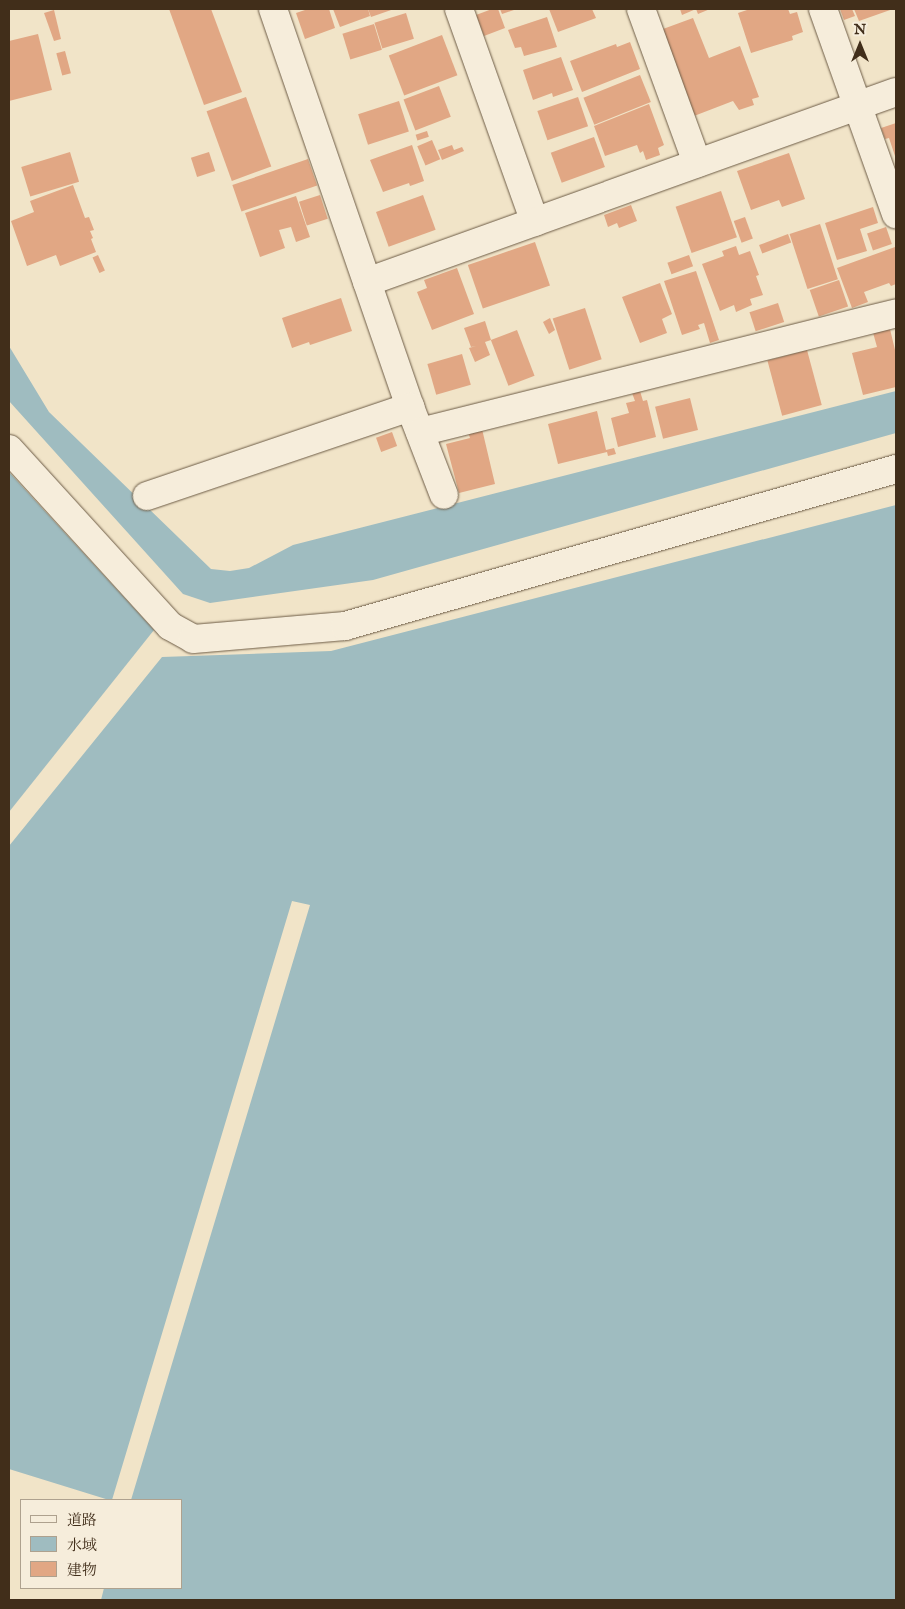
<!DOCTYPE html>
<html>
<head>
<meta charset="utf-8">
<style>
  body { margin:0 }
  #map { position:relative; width:905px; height:1609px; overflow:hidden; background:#f1e4c8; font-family:"IM FELL English","Noto Serif JP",serif }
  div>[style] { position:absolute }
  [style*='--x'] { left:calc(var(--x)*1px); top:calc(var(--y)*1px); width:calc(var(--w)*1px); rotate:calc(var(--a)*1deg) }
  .water>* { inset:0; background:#9fbcc0 }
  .building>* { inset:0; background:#e1a784; transform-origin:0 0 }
  .roads { filter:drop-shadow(0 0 1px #6d5c46) drop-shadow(0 0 1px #6d5c46) }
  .minor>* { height:28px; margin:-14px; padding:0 14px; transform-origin:14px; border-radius:14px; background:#f6eddb }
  span { translate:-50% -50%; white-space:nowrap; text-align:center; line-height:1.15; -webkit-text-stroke:4.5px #f6eddb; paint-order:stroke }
  .frame { position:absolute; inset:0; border:10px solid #412e1a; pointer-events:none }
  .legend { position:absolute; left:20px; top:1499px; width:162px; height:90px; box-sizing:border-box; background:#f6eddb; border:1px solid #aea18e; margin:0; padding:6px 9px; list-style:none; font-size:15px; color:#412e1a }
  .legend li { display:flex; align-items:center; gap:10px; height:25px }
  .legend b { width:25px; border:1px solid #aea18e }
  .north { position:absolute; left:835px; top:20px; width:50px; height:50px; -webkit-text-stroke:4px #f6eddb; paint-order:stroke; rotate:0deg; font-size:14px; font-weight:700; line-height:20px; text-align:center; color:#412e1a }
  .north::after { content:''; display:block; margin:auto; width:18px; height:22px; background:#412e1a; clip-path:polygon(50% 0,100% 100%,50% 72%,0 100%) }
</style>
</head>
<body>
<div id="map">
  <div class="water">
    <div style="clip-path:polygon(9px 346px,49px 412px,211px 569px,230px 571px,249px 568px,293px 545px,896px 391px,896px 433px,373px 580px,210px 603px,183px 594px,9px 401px)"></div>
    <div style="clip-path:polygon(9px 472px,154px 630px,9px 812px)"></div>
    <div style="clip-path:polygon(896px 505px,896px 1600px,101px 1600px,104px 1588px,181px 1588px,181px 1500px,131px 1500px,310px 905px,292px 901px,112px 1500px,109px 1500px,9px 1469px,9px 846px,162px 657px,331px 651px)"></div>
  </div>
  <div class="building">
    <div style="clip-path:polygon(169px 9px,211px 9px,242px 92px,204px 105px)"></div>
    <div style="clip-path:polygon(308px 9px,329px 9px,335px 28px,305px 39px,296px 13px)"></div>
    <div style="clip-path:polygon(333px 9px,368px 9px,370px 16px,340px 27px)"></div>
    <div style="clip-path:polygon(368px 9px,394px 9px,371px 17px)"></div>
    <div style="clip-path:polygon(492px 9px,498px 9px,505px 28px,484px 36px,476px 15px)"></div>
    <div style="clip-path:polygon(500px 9px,517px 9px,502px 14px)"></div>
    <div style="clip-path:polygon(549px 9px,592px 9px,596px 18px,558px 32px)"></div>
    <div style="clip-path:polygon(680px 9px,710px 9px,698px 14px,696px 9px,682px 15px)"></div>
    <div style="clip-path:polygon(750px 9px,788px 9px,790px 14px,797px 12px,803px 32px,792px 36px,793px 40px,751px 53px,738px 13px)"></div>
    <div style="clip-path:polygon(840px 9px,852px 9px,855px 16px,844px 20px)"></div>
    <div style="clip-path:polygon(854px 9px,893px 9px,859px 21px)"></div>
    <div style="clip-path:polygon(54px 10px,61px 39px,54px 41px,44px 13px)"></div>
    <div style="left:406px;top:13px;width:27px;height:33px;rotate:73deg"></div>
    <div style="clip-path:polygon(547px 17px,557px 47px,524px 56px,521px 47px,515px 48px,508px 30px)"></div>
    <div style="clip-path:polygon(693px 18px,709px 58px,740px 46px,759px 97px,752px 99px,754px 105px,739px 110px,733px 101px,694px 116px,663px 29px)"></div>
    <div style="left:374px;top:24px;width:27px;height:33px;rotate:73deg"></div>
    <div style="clip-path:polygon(38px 34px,52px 90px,9px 101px,9px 41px)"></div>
    <div style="left:442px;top:35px;width:43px;height:57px;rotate:69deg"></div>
    <div style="clip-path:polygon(630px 42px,640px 69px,582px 92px,570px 61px,616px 44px,617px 47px)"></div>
    <div style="left:65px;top:51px;width:23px;height:9px;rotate:75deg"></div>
    <div style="clip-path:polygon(561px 57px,573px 90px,553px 97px,552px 93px,533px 100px,523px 70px)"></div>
    <div style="left:640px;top:75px;width:29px;height:61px;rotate:68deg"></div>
    <div style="left:439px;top:86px;width:33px;height:38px;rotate:69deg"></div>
    <div style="left:246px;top:97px;width:74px;height:42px;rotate:70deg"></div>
    <div style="left:578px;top:97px;width:31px;height:43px;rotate:71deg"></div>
    <div style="left:399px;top:101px;width:32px;height:43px;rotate:72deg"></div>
    <div style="clip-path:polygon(649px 104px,664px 145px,658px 148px,660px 155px,646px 160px,643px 151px,640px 153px,637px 145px,605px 156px,594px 126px)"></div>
    <div style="clip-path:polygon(896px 123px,896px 159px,889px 138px,885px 139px,881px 128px)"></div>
    <div style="left:427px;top:131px;width:6px;height:12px;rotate:72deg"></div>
    <div style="left:594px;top:137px;width:32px;height:46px;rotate:70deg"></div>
    <div style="left:432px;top:140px;width:21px;height:16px;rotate:67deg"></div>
    <div style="clip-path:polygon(412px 145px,424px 181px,410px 186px,409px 183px,383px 192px,370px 160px)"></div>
    <div style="clip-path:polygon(452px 145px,454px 150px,462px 147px,464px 151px,442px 160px,438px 150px)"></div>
    <div style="left:70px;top:152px;width:31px;height:51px;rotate:73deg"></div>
    <div style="left:209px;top:152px;width:20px;height:19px;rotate:72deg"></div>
    <div style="clip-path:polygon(789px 153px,805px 199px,782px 207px,779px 200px,751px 210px,737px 171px)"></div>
    <div style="left:308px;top:159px;width:28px;height:80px;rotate:71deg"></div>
    <div style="clip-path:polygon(73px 185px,85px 218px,89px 217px,94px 230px,90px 231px,93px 238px,91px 239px,96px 252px,60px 266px,56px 255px,27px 266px,11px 221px,34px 212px,30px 201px)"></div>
    <div style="left:721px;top:191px;width:49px;height:48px;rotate:71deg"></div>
    <div style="left:320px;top:195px;width:25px;height:22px;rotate:72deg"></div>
    <div style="left:423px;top:195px;width:37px;height:50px;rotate:70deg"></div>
    <div style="clip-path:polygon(296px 196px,310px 237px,296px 242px,291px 227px,279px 230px,285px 248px,260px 257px,245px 213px)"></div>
    <div style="clip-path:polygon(631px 205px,637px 221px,619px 228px,617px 223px,608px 227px,604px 215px)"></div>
    <div style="clip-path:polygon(873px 207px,878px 223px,860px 229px,867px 251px,837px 260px,825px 223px)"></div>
    <div style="left:745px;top:217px;width:23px;height:12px;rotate:70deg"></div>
    <div style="left:820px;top:224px;width:58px;height:32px;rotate:72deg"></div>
    <div style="left:886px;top:227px;width:18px;height:20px;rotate:71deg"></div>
    <div style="left:788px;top:234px;width:9px;height:31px;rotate:69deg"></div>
    <div style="left:535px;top:242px;width:46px;height:71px;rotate:71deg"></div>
    <div style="clip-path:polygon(736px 246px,739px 255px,750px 251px,759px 275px,756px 276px,763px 295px,750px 299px,752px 305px,736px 312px,734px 305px,720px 311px,702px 264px,724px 256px,722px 251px)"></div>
    <div style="clip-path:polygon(895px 247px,896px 284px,891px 286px,889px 283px,864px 292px,868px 302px,852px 308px,837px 268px)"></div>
    <div style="left:98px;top:255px;width:17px;height:6px;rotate:66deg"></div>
    <div style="left:689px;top:255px;width:12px;height:23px;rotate:70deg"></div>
    <div style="clip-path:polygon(457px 268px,474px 314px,432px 330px,417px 292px,427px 288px,424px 280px)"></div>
    <div style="clip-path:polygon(696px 271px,719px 340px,710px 343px,704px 323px,698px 325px,700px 329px,682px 335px,664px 281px)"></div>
    <div style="left:839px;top:280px;width:28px;height:31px;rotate:71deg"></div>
    <div style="clip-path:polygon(660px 283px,672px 314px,662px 319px,667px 333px,640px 343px,622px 297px)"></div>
    <div style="clip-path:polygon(341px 298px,352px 331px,310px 345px,309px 342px,292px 348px,282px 318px)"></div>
    <div style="left:778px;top:303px;width:20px;height:30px;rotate:72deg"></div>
    <div style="left:585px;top:308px;width:54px;height:34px;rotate:72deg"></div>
    <div style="clip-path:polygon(550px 318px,555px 330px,549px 334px,543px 322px)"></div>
    <div style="clip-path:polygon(485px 321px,491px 340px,485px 342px,490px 355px,475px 362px,469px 348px,476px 346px,471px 347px,464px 328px)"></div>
    <div style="clip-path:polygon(889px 325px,896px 354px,896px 387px,863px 395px,852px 353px,877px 347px,872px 329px)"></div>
    <div style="left:517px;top:330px;width:49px;height:28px;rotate:69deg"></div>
    <div style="left:807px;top:350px;width:57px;height:41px;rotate:75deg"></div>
    <div style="left:462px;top:354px;width:32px;height:36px;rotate:74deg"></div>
    <div style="clip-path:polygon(640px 391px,643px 401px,647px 400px,656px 437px,618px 447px,611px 418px,629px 413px,626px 403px,635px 401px,632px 393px)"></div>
    <div style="left:690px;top:398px;width:33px;height:36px;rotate:76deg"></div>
    <div style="clip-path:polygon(597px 411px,606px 450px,614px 448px,616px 454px,608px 456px,607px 452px,558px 464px,548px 424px)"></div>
    <div style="clip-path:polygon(482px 429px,495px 484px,459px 493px,446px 444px,470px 438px,468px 432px)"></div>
    <div style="left:392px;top:432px;width:15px;height:17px;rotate:70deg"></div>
  </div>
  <div class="roads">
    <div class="minor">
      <div style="--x:273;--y:9;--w:421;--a:71"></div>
      <div style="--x:410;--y:407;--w:94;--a:68.9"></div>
      <div style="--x:459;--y:9;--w:226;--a:70.4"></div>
      <div style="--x:641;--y:9;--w:164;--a:70"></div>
      <div style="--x:823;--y:9;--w:218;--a:70.4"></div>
      <div style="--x:367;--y:282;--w:562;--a:-19.76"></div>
      <div style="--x:420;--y:432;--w:491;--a:-14"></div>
      <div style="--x:9;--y:449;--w:239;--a:47.7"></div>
      <div style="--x:170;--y:626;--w:26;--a:29"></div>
      <div style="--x:193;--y:639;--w:153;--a:-4.9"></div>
      <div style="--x:345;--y:626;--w:573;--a:-15.9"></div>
      <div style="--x:147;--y:496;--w:278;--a:-18.7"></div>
    </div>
  </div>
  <div class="frame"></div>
  <ul class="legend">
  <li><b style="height:6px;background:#f6eddb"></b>道路</li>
  <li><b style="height:14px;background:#9fbcc0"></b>水域</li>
  <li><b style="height:14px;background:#e1a784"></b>建物</li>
  </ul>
  <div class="north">N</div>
</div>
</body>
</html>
